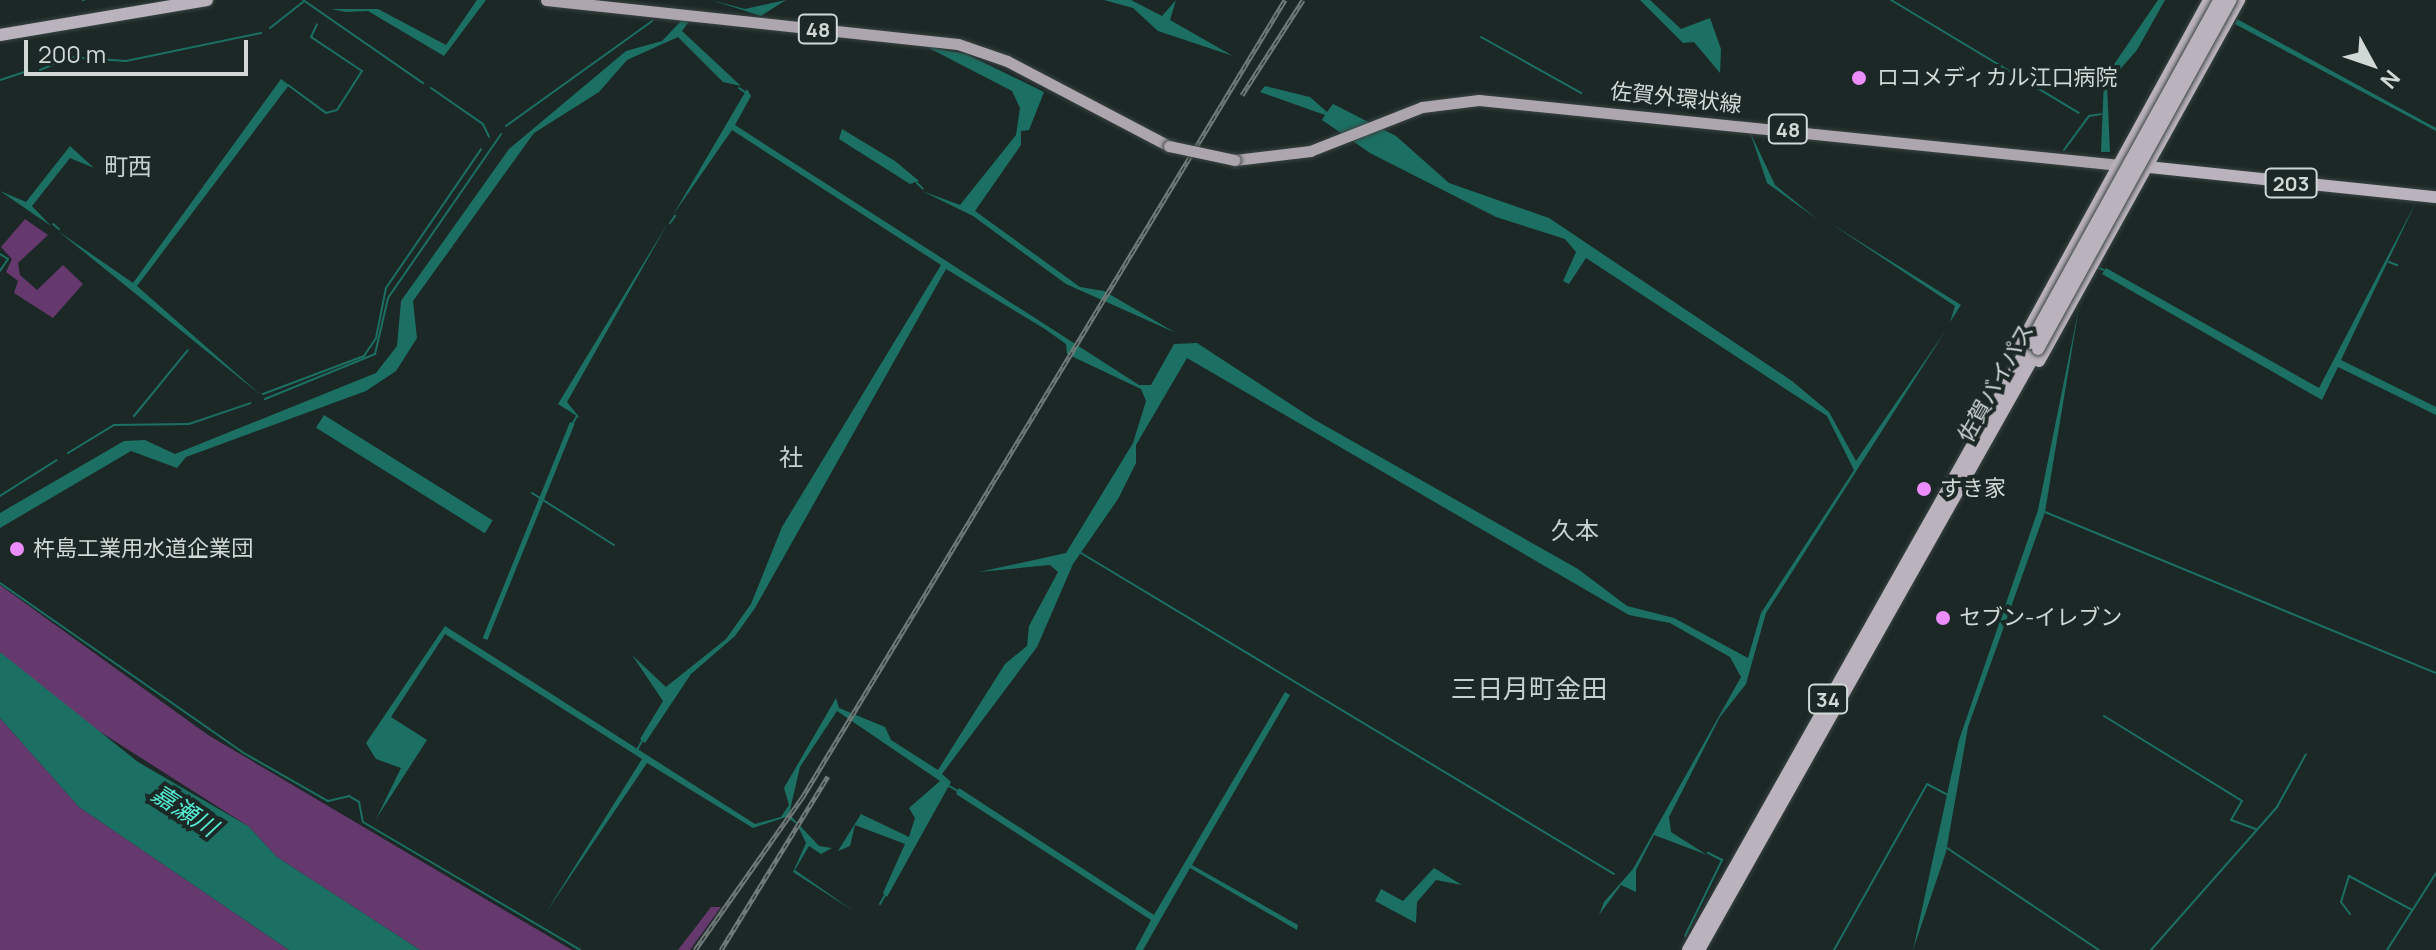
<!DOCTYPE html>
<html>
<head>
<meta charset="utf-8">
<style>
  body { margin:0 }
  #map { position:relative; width:2436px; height:950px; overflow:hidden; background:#1c2826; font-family:Manrope,"Noto Sans JP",sans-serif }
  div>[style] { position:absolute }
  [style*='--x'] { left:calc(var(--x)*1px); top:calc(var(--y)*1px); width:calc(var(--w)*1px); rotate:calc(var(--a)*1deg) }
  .green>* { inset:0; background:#65396e }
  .water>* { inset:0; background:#1b7063; transform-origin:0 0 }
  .stream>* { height:2px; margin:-1px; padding:0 1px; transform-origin:1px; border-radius:1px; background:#1b7063 }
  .roads { filter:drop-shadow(0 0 2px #394442) drop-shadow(0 0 2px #394442) }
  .primary>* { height:11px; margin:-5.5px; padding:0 5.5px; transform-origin:5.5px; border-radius:5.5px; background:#ada6ae }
  .trunk>* { height:12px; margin:-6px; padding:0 6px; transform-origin:6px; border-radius:6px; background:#bab2bc }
  .rail>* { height:5px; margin-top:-2.5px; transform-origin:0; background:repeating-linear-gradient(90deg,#1c2826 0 6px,#6f7977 0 12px); box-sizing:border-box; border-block:2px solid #6f7977 }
  .bridges { filter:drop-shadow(0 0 2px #394442) drop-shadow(0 0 2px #394442) }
  .primary-bridge>* { height:11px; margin:-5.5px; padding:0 5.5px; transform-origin:5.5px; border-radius:5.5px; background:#ada6ae }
  .trunk-bridge>* { height:12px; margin:-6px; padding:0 6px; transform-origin:6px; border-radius:6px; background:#bab2bc }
  .dots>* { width:22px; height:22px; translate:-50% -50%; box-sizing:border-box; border:4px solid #1c2826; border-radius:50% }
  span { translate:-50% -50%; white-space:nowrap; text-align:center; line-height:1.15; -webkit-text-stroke:8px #1c2826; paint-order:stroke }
  .shield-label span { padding:2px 6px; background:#1c2826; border:2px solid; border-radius:6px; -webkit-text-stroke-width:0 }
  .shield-label { font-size:20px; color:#d1d9d7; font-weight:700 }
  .poi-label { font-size:22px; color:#d1d9d7 }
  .left { translate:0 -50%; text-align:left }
  .street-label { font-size:22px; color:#d1d9d7 }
  .neighbourhood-label { font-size:24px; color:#c4d3d0 }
  .water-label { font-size:24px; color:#55ebd2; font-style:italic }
  .quarter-label { font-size:26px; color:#c4d3d0 }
  .north { position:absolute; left:2332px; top:24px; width:80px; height:80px; -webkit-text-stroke:6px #1c2826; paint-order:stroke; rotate:130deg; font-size:22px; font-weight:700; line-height:32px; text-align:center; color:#d1d9d7 }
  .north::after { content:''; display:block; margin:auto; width:28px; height:36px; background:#d1d9d7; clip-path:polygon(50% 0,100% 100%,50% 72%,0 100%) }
  .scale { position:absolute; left:24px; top:40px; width:224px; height:36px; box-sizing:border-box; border:4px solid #d1d9d7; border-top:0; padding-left:10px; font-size:24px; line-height:28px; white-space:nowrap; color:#d1d9d7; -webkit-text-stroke:6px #1c2826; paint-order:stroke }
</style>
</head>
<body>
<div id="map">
  <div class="green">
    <div style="clip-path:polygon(25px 219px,48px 235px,18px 263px,20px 275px,37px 290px,63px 265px,83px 284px,53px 318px,14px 293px,18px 281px,6px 272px,12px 259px,1px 247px)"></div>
    <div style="clip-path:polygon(0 585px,208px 735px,572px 950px,420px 950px,277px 857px,248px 826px,58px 705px,0 652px)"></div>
    <div style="clip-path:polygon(0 718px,79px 807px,289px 950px,0 950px)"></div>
    <div style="clip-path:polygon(711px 907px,721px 907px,690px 950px,678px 950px)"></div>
  </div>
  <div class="water">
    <div style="clip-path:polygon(477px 0,486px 0,444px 56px,368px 11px,346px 12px,331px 9px,378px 9px,446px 45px)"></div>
    <div style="clip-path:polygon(711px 0,745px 9px,786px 0,761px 16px)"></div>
    <div style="clip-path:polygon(1104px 0,1131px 0,1162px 16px,1176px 0,1170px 20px,1233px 56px,1158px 31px,1133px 8px)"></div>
    <div style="clip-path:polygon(1640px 0,1650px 0,1681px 29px,1710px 18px,1721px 49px,1720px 73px,1694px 42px,1683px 43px)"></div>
    <div style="clip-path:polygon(2158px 0,2165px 0,2137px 50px,2107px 84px,2110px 152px,2101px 152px,2104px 79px)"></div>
    <div style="clip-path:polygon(683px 19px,690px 20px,682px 31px,741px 86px,723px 82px,678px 37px,627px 60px,599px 92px,534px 133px,413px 301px,417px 338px,396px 371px,366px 391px,186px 457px,177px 468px,131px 451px,0 528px,0 513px,124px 441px,145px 440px,175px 454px,376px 373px,397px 346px,401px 301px,509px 149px,626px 51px,662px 41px)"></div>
    <div style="clip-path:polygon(2237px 19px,2436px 128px,2436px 131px,2235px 24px)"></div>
    <div style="clip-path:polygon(927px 47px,966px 54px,1044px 92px,1029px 130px,1021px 131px,1021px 145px,975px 211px,1080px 287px,1104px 291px,1176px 333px,1066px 284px,973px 216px,922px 191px,960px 205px,1016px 135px,1020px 108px,1012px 91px)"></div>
    <div style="clip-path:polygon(281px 79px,289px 85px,137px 286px,262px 396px,58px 231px,133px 283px)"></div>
    <div style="clip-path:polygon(1265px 86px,1310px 97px,1327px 112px,1333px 104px,1396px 136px,1449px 183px,1549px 218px,1792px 381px,1829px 412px,1856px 461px,1946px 330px,1766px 613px,1746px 684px,1720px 717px,1669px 817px,1671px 832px,1707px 855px,1654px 835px,1636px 870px,1636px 892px,1621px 885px,1599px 915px,1604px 902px,1633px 869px,1741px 677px,1730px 657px,1670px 623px,1629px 615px,1187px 358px,1136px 445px,1136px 463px,1118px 499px,1073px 564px,1037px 647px,942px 774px,951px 782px,887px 897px,883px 893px,905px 844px,855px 825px,850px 846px,838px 851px,861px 814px,909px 837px,915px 818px,909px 808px,940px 781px,837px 711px,800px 767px,789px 814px,819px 846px,832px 848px,821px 854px,809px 846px,795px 870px,855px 912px,793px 872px,806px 843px,797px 824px,786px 817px,753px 828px,647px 763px,545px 914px,642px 759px,445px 634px,391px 717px,427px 740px,376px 819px,401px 768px,376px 759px,366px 743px,445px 626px,755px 824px,781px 817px,789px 805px,784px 788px,836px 698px,839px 708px,885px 727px,891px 740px,938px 770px,1005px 664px,1027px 646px,1029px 626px,1058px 572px,1050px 565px,979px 572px,1066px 553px,1133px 443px,1146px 401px,1141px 389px,1067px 354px,1066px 344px,1045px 329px,946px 269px,755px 608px,735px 636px,691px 674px,645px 743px,640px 739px,663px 701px,632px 655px,666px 687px,726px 639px,751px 604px,782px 527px,941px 265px,732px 130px,673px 215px,747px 89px,751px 96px,735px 125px,1139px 385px,1151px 385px,1174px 344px,1197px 343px,1315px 420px,1578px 569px,1627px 606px,1674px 618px,1748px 658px,1761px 613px,1854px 470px,1827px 416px,1586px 258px,1569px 284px,1563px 281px,1576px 252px,1565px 239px,1496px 217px,1370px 153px,1322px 120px,1325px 115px,1260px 92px)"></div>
    <div style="clip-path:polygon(842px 129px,895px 161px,919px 181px,910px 184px,839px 139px)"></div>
    <div style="clip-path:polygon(1750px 132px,1775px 185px,1817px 219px,1767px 183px)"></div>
    <div style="clip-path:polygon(70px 146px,94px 168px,70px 158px,36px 201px,32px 206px,51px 226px,0 191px,26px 202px)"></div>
    <div style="clip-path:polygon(2416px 202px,2341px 360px,2436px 407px,2436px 415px,2338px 367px,2322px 400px,2102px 274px,2106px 268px,2319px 388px)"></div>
    <div style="clip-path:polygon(669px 221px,567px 402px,580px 418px,558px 404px)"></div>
    <div style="clip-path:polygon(1830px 223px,1961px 305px,1950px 322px,1955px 306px)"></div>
    <div style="clip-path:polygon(2079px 307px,2045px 512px,1968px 727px,1946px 852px,1913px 950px,1959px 740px,2038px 510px)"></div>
    <div style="left:324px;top:415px;width:199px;height:15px;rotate:32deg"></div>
    <div style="left:570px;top:422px;width:5px;height:233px;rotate:22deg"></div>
    <div style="clip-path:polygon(0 652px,138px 762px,248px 826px,277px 857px,420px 950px,289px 950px,79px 807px,0 718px)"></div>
    <div style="clip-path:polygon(1285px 692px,1290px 695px,1192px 865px,1298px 925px,1297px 930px,1190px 868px,1143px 950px,1135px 950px,1151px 920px,956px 794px,959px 788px,1154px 915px)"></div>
    <div style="clip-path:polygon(1434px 868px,1462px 885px,1436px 880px,1417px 902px,1416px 923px,1375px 901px,1381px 889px,1403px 901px)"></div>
  </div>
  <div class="stream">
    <div style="--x:83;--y:0;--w:1;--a:0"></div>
    <div style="--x:303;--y:0;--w:146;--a:34.7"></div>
    <div style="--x:1891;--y:0;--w:219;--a:31"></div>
    <div style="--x:270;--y:28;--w:42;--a:-38.2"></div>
    <div style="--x:1481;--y:37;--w:115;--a:29.2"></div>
    <div style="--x:40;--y:70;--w:33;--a:-23"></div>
    <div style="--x:70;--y:57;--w:56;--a:4.1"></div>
    <div style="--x:126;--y:61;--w:138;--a:-11.7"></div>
    <div style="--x:0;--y:80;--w:29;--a:-18"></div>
    <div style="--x:288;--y:85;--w:47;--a:36.4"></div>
    <div style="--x:326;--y:113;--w:11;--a:-15"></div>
    <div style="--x:337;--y:110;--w:46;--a:-57.3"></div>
    <div style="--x:362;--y:71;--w:61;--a:-146.3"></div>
    <div style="--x:311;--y:37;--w:14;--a:-65"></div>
    <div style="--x:431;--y:88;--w:63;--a:34.7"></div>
    <div style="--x:483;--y:124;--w:14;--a:65"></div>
    <div style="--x:739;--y:88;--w:7;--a:34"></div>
    <div style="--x:506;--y:126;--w:180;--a:-35.7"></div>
    <div style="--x:2064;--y:150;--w:42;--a:-53.7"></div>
    <div style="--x:2089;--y:116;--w:12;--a:-9"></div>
    <div style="--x:917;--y:183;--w:8;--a:45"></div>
    <div style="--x:670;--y:223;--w:9;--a:-54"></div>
    <div style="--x:53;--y:224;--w:8;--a:40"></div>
    <div style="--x:0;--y:254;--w:9;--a:32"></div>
    <div style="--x:8;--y:259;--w:14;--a:124"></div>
    <div style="--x:2389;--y:262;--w:9;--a:21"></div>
    <div style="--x:2099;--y:268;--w:5;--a:22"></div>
    <div style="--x:263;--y:394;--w:108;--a:-20.6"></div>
    <div style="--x:364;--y:356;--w:22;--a:-56"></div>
    <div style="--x:376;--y:338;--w:51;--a:-78.7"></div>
    <div style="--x:386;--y:288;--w:168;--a:-55.6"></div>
    <div style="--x:265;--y:399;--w:119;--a:-22.2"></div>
    <div style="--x:375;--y:354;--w:57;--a:-76.9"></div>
    <div style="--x:388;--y:298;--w:199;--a:-55.4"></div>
    <div style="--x:134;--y:416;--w:85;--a:-50.7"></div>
    <div style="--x:573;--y:423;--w:8;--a:-60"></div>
    <div style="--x:68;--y:453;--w:54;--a:-31.3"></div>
    <div style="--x:114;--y:425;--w:75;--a:-0.8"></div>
    <div style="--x:189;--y:424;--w:65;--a:-18.7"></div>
    <div style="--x:532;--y:493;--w:97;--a:32.4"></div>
    <div style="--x:0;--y:496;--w:67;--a:-32.3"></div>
    <div style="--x:2045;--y:512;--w:423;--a:22.4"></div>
    <div style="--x:1081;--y:553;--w:622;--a:31.06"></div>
    <div style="--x:0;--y:583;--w:295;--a:34.9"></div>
    <div style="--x:242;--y:752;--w:99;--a:29.7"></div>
    <div style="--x:328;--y:801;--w:22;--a:-13"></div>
    <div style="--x:349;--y:796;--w:12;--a:31"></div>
    <div style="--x:359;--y:802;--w:20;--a:79"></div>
    <div style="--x:363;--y:822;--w:252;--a:30.5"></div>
    <div style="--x:2104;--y:716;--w:162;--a:31.6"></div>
    <div style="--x:2242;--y:801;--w:22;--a:120"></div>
    <div style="--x:2231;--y:820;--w:27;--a:20"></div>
    <div style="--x:637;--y:750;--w:10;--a:-61"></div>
    <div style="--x:949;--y:786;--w:10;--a:29"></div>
    <div style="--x:1947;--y:848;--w:183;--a:33.9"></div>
    <div style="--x:880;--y:904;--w:10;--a:-61"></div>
    <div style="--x:2350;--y:914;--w:15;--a:-127"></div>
    <div style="--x:2341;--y:902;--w:27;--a:-73"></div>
    <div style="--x:2349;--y:876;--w:72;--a:28.4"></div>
    <div style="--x:1685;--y:936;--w:85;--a:-64"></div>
    <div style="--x:1722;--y:860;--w:16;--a:-153"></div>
    <div style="--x:1834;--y:950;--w:190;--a:-60.7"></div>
    <div style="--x:1927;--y:784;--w:26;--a:28"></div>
    <div style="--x:2151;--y:950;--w:191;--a:-48.6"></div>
    <div style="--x:2277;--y:807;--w:60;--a:-61.3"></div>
    <div style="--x:2387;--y:950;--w:91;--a:-57.5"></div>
  </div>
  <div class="roads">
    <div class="primary">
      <div style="--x:546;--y:0;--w:414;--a:6.1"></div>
      <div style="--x:958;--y:44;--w:52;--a:19.1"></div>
      <div style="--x:1007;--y:61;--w:183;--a:27.7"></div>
      <div style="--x:1235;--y:160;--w:76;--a:-6.8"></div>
      <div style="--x:1310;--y:151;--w:120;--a:-21.4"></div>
      <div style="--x:1422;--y:107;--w:57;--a:-7"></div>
      <div style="--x:1479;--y:100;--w:644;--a:5.79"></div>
    </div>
    <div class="trunk">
      <div style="--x:0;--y:35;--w:210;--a:-9.6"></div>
      <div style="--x:2139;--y:166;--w:299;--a:6"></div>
      <div style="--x:2018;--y:349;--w:398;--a:-61.3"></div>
      <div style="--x:2039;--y:361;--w:413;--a:-61"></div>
      <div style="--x:1688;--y:950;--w:697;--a:-60.6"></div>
      <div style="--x:1699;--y:950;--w:690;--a:-60.57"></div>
    </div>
  </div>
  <div class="rail">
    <div style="--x:1242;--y:95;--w:113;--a:-57.3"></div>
    <div style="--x:695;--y:950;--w:186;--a:-54.9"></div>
    <div style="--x:802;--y:798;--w:933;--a:-58.82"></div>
    <div style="--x:721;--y:950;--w:204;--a:-58.4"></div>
  </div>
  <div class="bridges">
    <div class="primary-bridge">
      <div style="--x:1169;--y:146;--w:67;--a:12"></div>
    </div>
    <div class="trunk-bridge">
      <div style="--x:2030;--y:343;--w:392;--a:-61.1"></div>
      <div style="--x:2038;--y:349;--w:399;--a:-61.1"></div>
    </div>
  </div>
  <div class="dots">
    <div style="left:1859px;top:78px;background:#eb8dfc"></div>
    <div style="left:1924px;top:489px;background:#eb8dfc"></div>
    <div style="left:17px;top:549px;background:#eb8dfc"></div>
    <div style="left:1943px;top:618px;background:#eb8dfc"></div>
  </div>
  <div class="shield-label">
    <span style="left:818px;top:29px">48</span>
    <span style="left:1788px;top:129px">48</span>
    <span style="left:2291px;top:183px">203</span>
    <span style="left:1828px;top:699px">34</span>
  </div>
  <div class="poi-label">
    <span class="left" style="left:1877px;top:78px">ロコメディカル江口病院</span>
    <span class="left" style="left:1940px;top:489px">すき家</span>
    <span class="left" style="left:33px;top:549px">杵島工業用水道企業団</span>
    <span class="left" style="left:1959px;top:618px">セブン-イレブン</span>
  </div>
  <div class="street-label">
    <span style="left:1676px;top:98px;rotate:6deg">佐賀外環状線</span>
    <span style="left:1996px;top:383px;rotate:-61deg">佐賀バイパス</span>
  </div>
  <div class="neighbourhood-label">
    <span style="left:128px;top:166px">町西</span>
    <span style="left:791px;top:457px">社</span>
    <span style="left:1575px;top:530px">久本</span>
  </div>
  <div class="water-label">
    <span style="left:185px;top:810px;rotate:33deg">嘉瀬川</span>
  </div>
  <div class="quarter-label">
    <span style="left:1529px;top:689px">三日月町金田</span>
  </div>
  <div class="north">N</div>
  <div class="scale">200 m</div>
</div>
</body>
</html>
